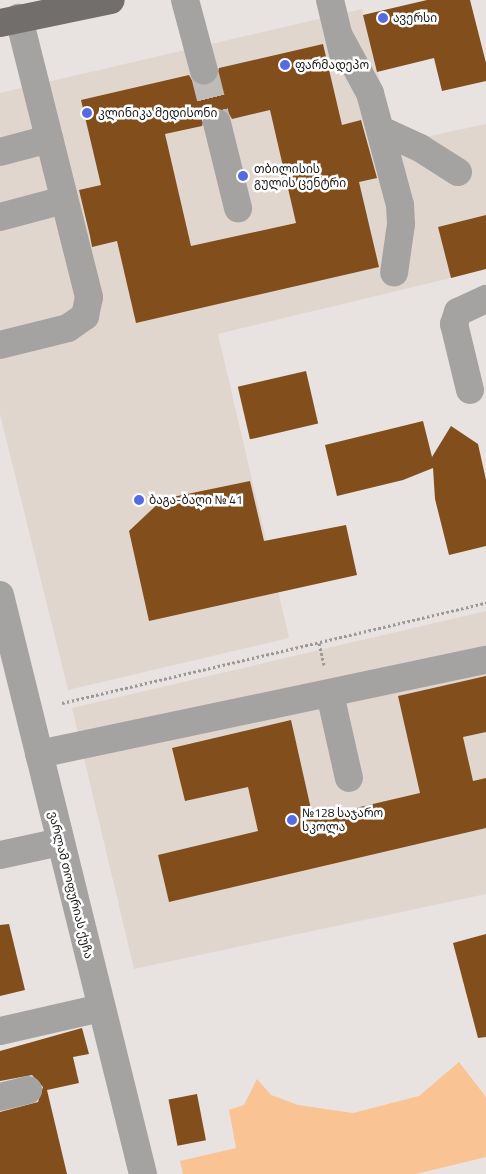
<!DOCTYPE html>
<html>
<head>
<meta charset="utf-8">
<style>
  body { margin:0 }
  #map { position:relative; width:486px; height:1174px; overflow:hidden; background:#e8e3e0; font-family:"Titillium Web","Noto Sans Georgian",sans-serif }
  div>[style] { position:absolute }
  [style*='--x'] { left:calc(var(--x)*1px); top:calc(var(--y)*1px); width:calc(var(--w)*1px); rotate:calc(var(--a)*1deg) }
  .built>* { inset:0; background:#e1d6ce }
  .green>* { inset:0; background:#fac394 }
  .building>* { inset:0; background:#814e1c; transform-origin:0 0 }
  .minor-tunnel>* { height:28px; margin-top:-14px; transform-origin:0; background:repeating-linear-gradient(90deg,#bfbbb8 0 28px,transparent 0 42px) }
  .path>* { height:3px; margin-top:-1.5px; transform-origin:0; background:repeating-linear-gradient(90deg,#9d9997 0 2.5px,transparent 0 5px) }
  .minor>* { height:28px; margin:-14px; padding:0 14px; transform-origin:14px; border-radius:14px; background:#a5a3a2 }
  .major>* { height:28px; margin:-14px; padding:0 14px; transform-origin:14px; border-radius:14px; background:#716e6b }
  .dots>* { width:14px; height:14px; translate:-50% -50%; box-sizing:border-box; border:2px solid #fff; border-radius:50% }
  span { translate:-50% -50%; white-space:nowrap; text-align:center; line-height:1.15; -webkit-text-stroke:5px #fff; paint-order:stroke }
  .poi-label { font-size:12px; color:#1a1917 }
  .left { translate:0 -50%; text-align:left }
  .street-label { font-size:12px; color:#1a1917 }
</style>
</head>
<body>
<div id="map">
  <div class="built">
    <div style="clip-path:polygon(362px 9px,390px 121px,425px 137px,486px 124px,486px 215px,438px 227px,451px 278px,218px 334px,289px 638px,68px 690px,0 414px,0 93px)"></div>
    <div style="clip-path:polygon(486px 611px,486px 894px,134px 969px,72px 708px)"></div>
  </div>
  <div class="green">
    <div style="clip-path:polygon(459px 1062px,486px 1097px,486px 1157px,416px 1174px,183px 1174px,180px 1161px,236px 1148px,229px 1110px,244px 1105px,257px 1079px,271px 1095px,298px 1105px,353px 1113px,419px 1096px)"></div>
  </div>
  <div class="building">
    <div style="clip-path:polygon(427px 0,470px 0,486px 63px,486px 81px,442px 91px,434px 58px,377px 72px,363px 15px)"></div>
    <div style="clip-path:polygon(evenodd,323px 44px,342px 125px,361px 120px,377px 178px,359px 182px,379px 267px,136px 323px,117px 241px,92px 247px,90px 236px,79px 190px,101px 185px,81px 100px,189px 75px,193px 82px,208px 86px,215px 82px,219px 68px,323px 44px,214px 108px,228px 112px,232px 119px,270px 110px,296px 223px,191px 246px,165px 134px,202px 126px,206px 112px,214px 108px)"></div>
    <div style="clip-path:polygon(486px 215px,486px 269px,451px 278px,438px 227px)"></div>
    <div style="left:306px;top:371px;width:54px;height:70px;rotate:77deg"></div>
    <div style="clip-path:polygon(423px 421px,432px 457px,451px 426px,478px 444px,486px 480px,486px 546px,449px 555px,435px 499px,433px 468px,403px 480px,337px 496px,325px 445px)"></div>
    <div style="clip-path:polygon(250px 481px,264px 541px,346px 525px,357px 575px,149px 621px,129px 531px,163px 499px)"></div>
    <div style="clip-path:polygon(486px 676px,486px 732px,463px 737px,473px 781px,486px 778px,486px 828px,169px 902px,158px 855px,258px 831px,248px 787px,185px 801px,172px 748px,291px 720px,313px 818px,420px 793px,398px 696px)"></div>
    <div style="clip-path:polygon(9px 924px,25px 990px,0 996px,0 925px)"></div>
    <div style="clip-path:polygon(486px 934px,486px 1037px,478px 1038px,453px 943px)"></div>
    <div style="clip-path:polygon(82px 1028px,89px 1054px,73px 1057px,79px 1083px,47px 1090px,67px 1174px,0 1174px,0 1112px,38px 1102px,43px 1087px,32px 1075px,0 1081px,0 1051px)"></div>
    <div style="left:197px;top:1094px;width:47px;height:29px;rotate:79deg"></div>
  </div>
  <div class="minor-tunnel">
    <div style="--x:204;--y:71;--w:54;--a:76"></div>
  </div>
  <div class="path">
    <div style="--x:319;--y:643;--w:23;--a:77"></div>
    <div style="--x:62;--y:703;--w:436;--a:-13.3"></div>
  </div>
  <div class="minor">
    <div style="--x:185;--y:0;--w:73;--a:75"></div>
    <div style="--x:330;--y:0;--w:56;--a:76.5"></div>
    <div style="--x:339;--y:36;--w:65;--a:61.5"></div>
    <div style="--x:370;--y:93;--w:116;--a:75"></div>
    <div style="--x:400;--y:205;--w:19;--a:87"></div>
    <div style="--x:401;--y:224;--w:49;--a:98.1"></div>
    <div style="--x:217;--y:123;--w:88;--a:76.1"></div>
    <div style="--x:381;--y:130;--w:43;--a:24.8"></div>
    <div style="--x:420;--y:148;--w:45;--a:32.3"></div>
    <div style="--x:0;--y:152;--w:51;--a:-14.9"></div>
    <div style="--x:0;--y:217;--w:66;--a:-14.9"></div>
    <div style="--x:0;--y:345;--w:70;--a:-14"></div>
    <div style="--x:68;--y:328;--w:21;--a:-35"></div>
    <div style="--x:85;--y:316;--w:19;--a:-78"></div>
    <div style="--x:89;--y:297;--w:288;--a:-104.1"></div>
    <div style="--x:470;--y:390;--w:68;--a:-103.6"></div>
    <div style="--x:454;--y:324;--w:13;--a:-72"></div>
    <div style="--x:458;--y:312;--w:31;--a:-25"></div>
    <div style="--x:0;--y:595;--w:596;--a:76.13"></div>
    <div style="--x:330;--y:694;--w:86;--a:77.3"></div>
    <div style="--x:39;--y:754;--w:457;--a:-11.9"></div>
    <div style="--x:0;--y:855;--w:61;--a:-12.2"></div>
    <div style="--x:0;--y:1031;--w:104;--a:-12.8"></div>
    <div style="--x:0;--y:1097;--w:29;--a:-14"></div>
  </div>
  <div class="major">
    <div style="--x:0;--y:23;--w:113;--a:-11.7"></div>
  </div>
  <div class="dots">
    <div style="left:383px;top:18px;background:#566be1"></div>
    <div style="left:285px;top:65px;background:#566be1"></div>
    <div style="left:87px;top:113px;background:#566be1"></div>
    <div style="left:243px;top:176px;background:#566be1"></div>
    <div style="left:139px;top:500px;background:#566be1"></div>
    <div style="left:292px;top:820px;background:#566be1"></div>
  </div>
  <div class="poi-label">
    <span class="left" style="left:393px;top:18px">ავერსი</span>
    <span class="left" style="left:295px;top:65px">ფარმადეპო</span>
    <span class="left" style="left:98px;top:113px">კლინიკა მედისონი</span>
    <span class="left" style="left:254px;top:176px">თბილისის<br>გულის ცენტრი</span>
    <span class="left" style="left:149px;top:500px">ბაგა-ბაღი № 41</span>
    <span class="left" style="left:302px;top:820px">№128 საჯარო<br>სკოლა</span>
  </div>
  <div class="street-label">
    <span style="left:71px;top:885px;rotate:76deg">ვარლამ თოფურიას ქუჩა</span>
  </div>
</div>
</body>
</html>
